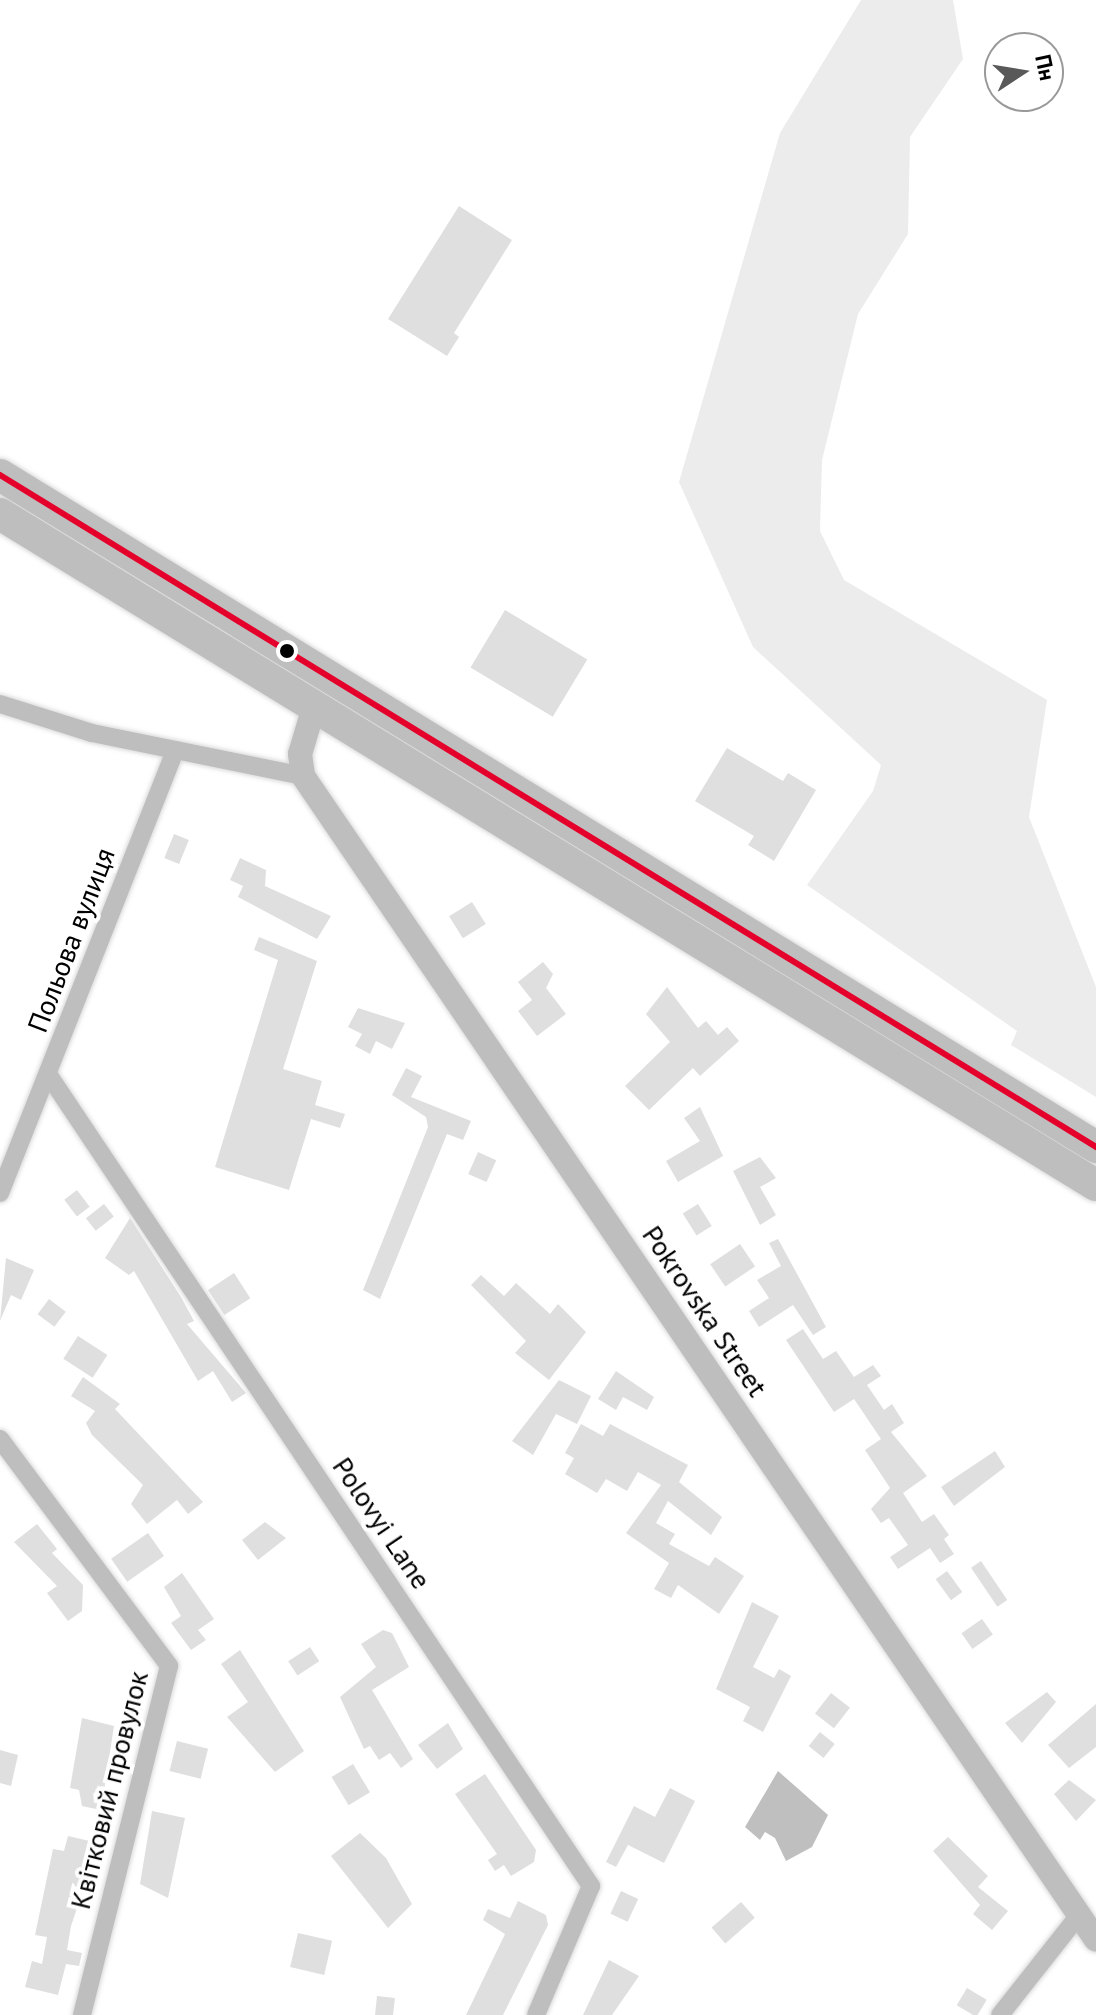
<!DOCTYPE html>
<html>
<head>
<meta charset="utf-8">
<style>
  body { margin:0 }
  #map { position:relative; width:1096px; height:2015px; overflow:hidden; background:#fff; font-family:"PT Sans",sans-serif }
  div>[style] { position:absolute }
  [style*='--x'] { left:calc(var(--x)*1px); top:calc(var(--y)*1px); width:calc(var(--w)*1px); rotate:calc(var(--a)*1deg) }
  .green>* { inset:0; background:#ececec }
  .water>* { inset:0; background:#bfbfbf }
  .building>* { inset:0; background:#dfdfdf; transform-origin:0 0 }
  .roads { filter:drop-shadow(0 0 2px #dbdbdb) drop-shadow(0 0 2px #dbdbdb) }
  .minor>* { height:18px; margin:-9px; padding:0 9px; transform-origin:9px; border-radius:9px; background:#bebebe }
  .tertiary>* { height:24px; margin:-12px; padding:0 12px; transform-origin:12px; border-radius:12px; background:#bebebe }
  .trunk>* { height:32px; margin:-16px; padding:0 16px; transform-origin:16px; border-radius:16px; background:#bebebe }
  .bus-1>* { height:6px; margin:-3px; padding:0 3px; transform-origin:3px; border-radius:3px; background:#e4002b }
  .dots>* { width:22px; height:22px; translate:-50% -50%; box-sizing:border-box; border:4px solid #fff; border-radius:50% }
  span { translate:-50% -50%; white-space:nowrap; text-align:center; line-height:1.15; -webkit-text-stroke:8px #fff; paint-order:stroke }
  .street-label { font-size:28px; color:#000 }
  .north { position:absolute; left:984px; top:32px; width:80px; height:80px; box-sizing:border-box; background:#fff; border:2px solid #999; border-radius:50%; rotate:78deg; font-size:22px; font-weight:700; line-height:32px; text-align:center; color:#000 }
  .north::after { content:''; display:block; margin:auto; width:28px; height:36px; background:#595959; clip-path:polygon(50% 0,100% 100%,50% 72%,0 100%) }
</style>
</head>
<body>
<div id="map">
  <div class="green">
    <div style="clip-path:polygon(861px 0,953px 0,963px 59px,910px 137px,908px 234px,858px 314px,822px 460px,820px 531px,844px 580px,1047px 700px,1029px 817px,1096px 987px,1096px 1097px,1011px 1045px,1017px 1031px,807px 885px,873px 791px,881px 765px,753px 647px,679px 482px,780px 133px)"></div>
  </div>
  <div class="water">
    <div style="clip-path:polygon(778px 1771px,828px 1815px,812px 1847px,786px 1861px,775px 1838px,765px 1832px,760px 1840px,745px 1827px)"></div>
  </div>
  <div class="building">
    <div style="clip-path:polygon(459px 206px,512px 240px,454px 333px,459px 337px,447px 356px,388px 319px)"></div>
    <div style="left:505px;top:610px;width:96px;height:67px;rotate:31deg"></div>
    <div style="clip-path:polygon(727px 748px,783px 781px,788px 773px,816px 790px,774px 861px,748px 845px,754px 836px,695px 801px)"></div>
    <div style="left:174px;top:834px;width:16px;height:26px;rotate:22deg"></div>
    <div style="clip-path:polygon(240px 858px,266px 870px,265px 886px,331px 916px,317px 939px,238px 897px,243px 886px,230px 880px)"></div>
    <div style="left:472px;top:902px;width:26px;height:27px;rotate:58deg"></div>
    <div style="clip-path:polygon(259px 937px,317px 961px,283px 1069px,322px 1081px,315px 1105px,345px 1114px,340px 1128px,311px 1119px,289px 1190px,215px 1167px,278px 960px,254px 950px)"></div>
    <div style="clip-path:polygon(543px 962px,553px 974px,546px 988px,566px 1014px,537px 1036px,518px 1011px,532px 1000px,518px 982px)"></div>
    <div style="clip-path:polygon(667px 987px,698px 1028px,706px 1021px,718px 1035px,727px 1027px,739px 1041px,700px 1076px,693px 1068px,649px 1110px,625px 1086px,670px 1042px,646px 1014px)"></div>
    <div style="clip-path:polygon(358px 1008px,405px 1023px,392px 1049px,376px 1041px,370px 1054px,355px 1046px,362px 1034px,348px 1027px)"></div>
    <div style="clip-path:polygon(406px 1068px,422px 1076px,411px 1097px,471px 1121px,463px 1140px,447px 1134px,380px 1299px,363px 1290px,428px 1127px,426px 1117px,392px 1095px)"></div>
    <div style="clip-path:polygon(700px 1107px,723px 1156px,678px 1182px,666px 1161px,700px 1141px,684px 1118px)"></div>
    <div style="left:478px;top:1152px;width:20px;height:24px;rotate:24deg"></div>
    <div style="clip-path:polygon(760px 1157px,776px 1178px,760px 1187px,776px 1215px,760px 1225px,733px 1171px)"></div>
    <div style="left:77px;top:1190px;width:21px;height:16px;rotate:53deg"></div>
    <div style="left:104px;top:1204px;width:16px;height:23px;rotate:52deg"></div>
    <div style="left:698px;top:1204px;width:26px;height:18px;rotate:58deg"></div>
    <div style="clip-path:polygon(130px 1218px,181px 1297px,194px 1321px,187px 1324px,246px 1393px,232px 1402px,213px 1371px,198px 1381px,134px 1271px,129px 1275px,105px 1258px)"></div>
    <div style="clip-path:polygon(778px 1239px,826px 1327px,813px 1335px,793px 1305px,759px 1327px,749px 1311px,769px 1298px,757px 1280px,781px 1266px,769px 1243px)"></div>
    <div style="left:740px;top:1244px;width:27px;height:36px;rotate:56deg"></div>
    <div style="clip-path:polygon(6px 1258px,34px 1270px,21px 1300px,11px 1295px,0 1321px)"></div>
    <div style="left:234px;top:1273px;width:30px;height:31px;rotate:57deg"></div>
    <div style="clip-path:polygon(481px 1275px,504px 1296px,516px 1283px,550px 1314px,558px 1304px,586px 1332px,549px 1380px,515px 1353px,526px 1341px,471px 1285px)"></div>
    <div style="left:49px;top:1299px;width:21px;height:19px;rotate:37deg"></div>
    <div style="clip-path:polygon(803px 1329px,823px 1359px,836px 1351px,854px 1377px,873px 1365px,881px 1376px,867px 1385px,884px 1410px,892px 1404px,904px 1423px,891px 1432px,927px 1476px,903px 1493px,922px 1522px,934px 1514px,949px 1535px,944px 1539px,954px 1554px,940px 1563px,930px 1548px,898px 1569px,890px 1557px,908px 1545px,889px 1518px,881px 1523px,871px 1509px,890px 1488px,865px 1450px,881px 1439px,854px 1399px,834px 1412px,786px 1340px)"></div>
    <div style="left:78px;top:1336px;width:35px;height:27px;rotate:33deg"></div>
    <div style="clip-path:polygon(616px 1371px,654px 1397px,647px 1410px,623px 1397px,616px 1410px,598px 1399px)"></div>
    <div style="clip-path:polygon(83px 1377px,120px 1404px,115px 1409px,203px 1502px,188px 1514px,177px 1500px,147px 1524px,131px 1504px,143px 1485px,92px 1435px,86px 1423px,95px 1411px,71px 1396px)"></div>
    <div style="clip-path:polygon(559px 1380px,591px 1396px,577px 1424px,556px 1414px,533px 1455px,512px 1441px)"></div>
    <div style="clip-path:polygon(581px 1424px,603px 1436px,610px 1424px,688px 1465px,679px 1482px,722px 1517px,711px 1535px,668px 1501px,656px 1523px,675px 1534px,669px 1544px,709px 1566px,715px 1557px,744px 1576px,719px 1614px,678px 1585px,671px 1598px,654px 1589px,669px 1563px,626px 1533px,661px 1485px,638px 1472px,627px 1491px,606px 1479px,597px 1493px,565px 1474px,574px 1458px,565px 1453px)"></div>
    <div style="clip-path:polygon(995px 1451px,1005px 1467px,954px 1506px,941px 1487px)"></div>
    <div style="clip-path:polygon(265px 1522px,286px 1538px,258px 1560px,242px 1540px)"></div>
    <div style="clip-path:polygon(37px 1524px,57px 1549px,52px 1553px,83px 1585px,82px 1611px,68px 1621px,47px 1593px,57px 1586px,14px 1542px)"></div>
    <div style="left:148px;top:1533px;width:28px;height:45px;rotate:55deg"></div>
    <div style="left:981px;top:1561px;width:47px;height:12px;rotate:56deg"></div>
    <div style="left:947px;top:1571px;width:26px;height:14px;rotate:54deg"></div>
    <div style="clip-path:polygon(182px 1573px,214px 1619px,198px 1630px,206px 1640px,191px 1650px,171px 1623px,181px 1616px,164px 1587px)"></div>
    <div style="clip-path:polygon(752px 1602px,779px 1616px,753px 1667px,774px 1678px,779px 1669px,791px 1676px,763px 1732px,743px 1721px,750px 1707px,716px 1689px)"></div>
    <div style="left:982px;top:1619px;width:19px;height:25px;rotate:55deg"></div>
    <div style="clip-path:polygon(383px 1630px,392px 1633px,409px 1667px,372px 1690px,413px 1759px,401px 1768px,390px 1753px,379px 1760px,370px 1746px,364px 1749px,340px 1697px,376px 1667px,361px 1644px)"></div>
    <div style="left:310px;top:1647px;width:17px;height:26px;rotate:57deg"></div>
    <div style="clip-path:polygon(240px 1650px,304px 1751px,275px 1772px,227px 1717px,248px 1702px,221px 1664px)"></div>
    <div style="clip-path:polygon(1047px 1692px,1056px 1702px,1022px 1743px,1005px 1723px)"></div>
    <div style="left:831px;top:1693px;width:24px;height:26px;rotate:38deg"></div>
    <div style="clip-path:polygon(1096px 1704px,1096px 1747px,1069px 1768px,1048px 1745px)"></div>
    <div style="clip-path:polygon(82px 1718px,114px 1726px,101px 1810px,82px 1806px,79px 1790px,70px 1788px)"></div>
    <div style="clip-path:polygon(448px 1723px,463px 1749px,437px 1769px,418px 1745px)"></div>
    <div style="left:820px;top:1732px;width:19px;height:18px;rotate:39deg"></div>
    <div style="left:177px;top:1741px;width:32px;height:31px;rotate:14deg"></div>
    <div style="clip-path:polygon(0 1750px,18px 1755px,11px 1786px,0 1783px)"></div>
    <div style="left:353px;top:1764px;width:33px;height:25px;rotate:59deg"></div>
    <div style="clip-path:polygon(485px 1774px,536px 1850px,534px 1862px,511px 1876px,504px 1865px,495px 1871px,488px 1860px,497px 1854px,455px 1794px)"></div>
    <div style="clip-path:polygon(1069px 1780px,1096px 1800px,1076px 1821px,1054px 1794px)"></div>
    <div style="clip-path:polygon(670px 1788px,695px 1801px,664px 1863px,628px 1845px,616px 1867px,606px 1862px,634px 1806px,655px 1817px)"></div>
    <div style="clip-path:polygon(152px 1811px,185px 1818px,168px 1898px,140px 1884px)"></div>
    <div style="clip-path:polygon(360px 1833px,386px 1858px,412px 1904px,388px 1928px,331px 1856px)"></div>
    <div style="clip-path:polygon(68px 1836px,107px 1845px,103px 1865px,92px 1863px,71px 1926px,67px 1950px,82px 1953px,79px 1966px,66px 1964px,58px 1995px,25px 1987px,32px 1961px,42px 1964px,47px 1937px,35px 1935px,53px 1849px,64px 1851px)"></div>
    <div style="clip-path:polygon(948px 1837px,988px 1876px,978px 1887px,1008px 1911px,992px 1930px,973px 1914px,980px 1905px,933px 1851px)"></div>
    <div style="left:621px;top:1891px;width:19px;height:25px;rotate:25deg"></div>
    <div style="clip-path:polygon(518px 1901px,546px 1915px,548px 1925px,503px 2015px,466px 2015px,505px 1934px,483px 1920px,488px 1909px,510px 1918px)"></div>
    <div style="left:741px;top:1902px;width:21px;height:39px;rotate:49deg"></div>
    <div style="left:298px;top:1933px;width:35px;height:35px;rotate:13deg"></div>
    <div style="clip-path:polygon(609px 1960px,639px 1976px,612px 2015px,583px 2015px)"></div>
    <div style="left:967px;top:1988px;width:23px;height:20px;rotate:31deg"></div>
    <div style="left:377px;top:1996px;width:18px;height:19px;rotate:6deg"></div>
  </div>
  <div class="roads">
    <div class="minor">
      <div style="--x:0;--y:704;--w:96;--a:17.5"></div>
      <div style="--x:92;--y:733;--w:215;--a:11.5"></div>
      <div style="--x:48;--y:1074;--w:977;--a:56.23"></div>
      <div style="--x:591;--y:1886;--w:140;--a:113.1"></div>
      <div style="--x:0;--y:1193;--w:476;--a:-68.4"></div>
      <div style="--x:0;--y:1439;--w:283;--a:53.3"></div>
      <div style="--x:169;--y:1666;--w:360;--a:104"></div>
      <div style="--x:1000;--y:2015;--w:127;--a:-51.7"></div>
    </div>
    <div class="tertiary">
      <div style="--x:314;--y:707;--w:49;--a:106.6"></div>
      <div style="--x:300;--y:754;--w:22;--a:82"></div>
      <div style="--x:303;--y:776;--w:1408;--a:55.73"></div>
    </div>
    <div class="trunk">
      <div style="--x:0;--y:475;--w:1286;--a:31.51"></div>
      <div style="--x:0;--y:514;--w:1285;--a:31.48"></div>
    </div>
  </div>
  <div class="bus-1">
    <div style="--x:0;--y:475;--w:1286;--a:31.51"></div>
  </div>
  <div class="dots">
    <div style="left:287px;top:651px;background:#000"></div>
  </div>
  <div class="street-label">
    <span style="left:71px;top:940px;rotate:-69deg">Польова вулиця</span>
    <span style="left:705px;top:1311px;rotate:56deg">Pokrovska Street</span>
    <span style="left:382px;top:1523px;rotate:56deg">Polovyi Lane</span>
    <span style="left:109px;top:1790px;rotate:-76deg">Квітковий провулок</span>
  </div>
  <div class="north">Пн</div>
</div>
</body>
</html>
